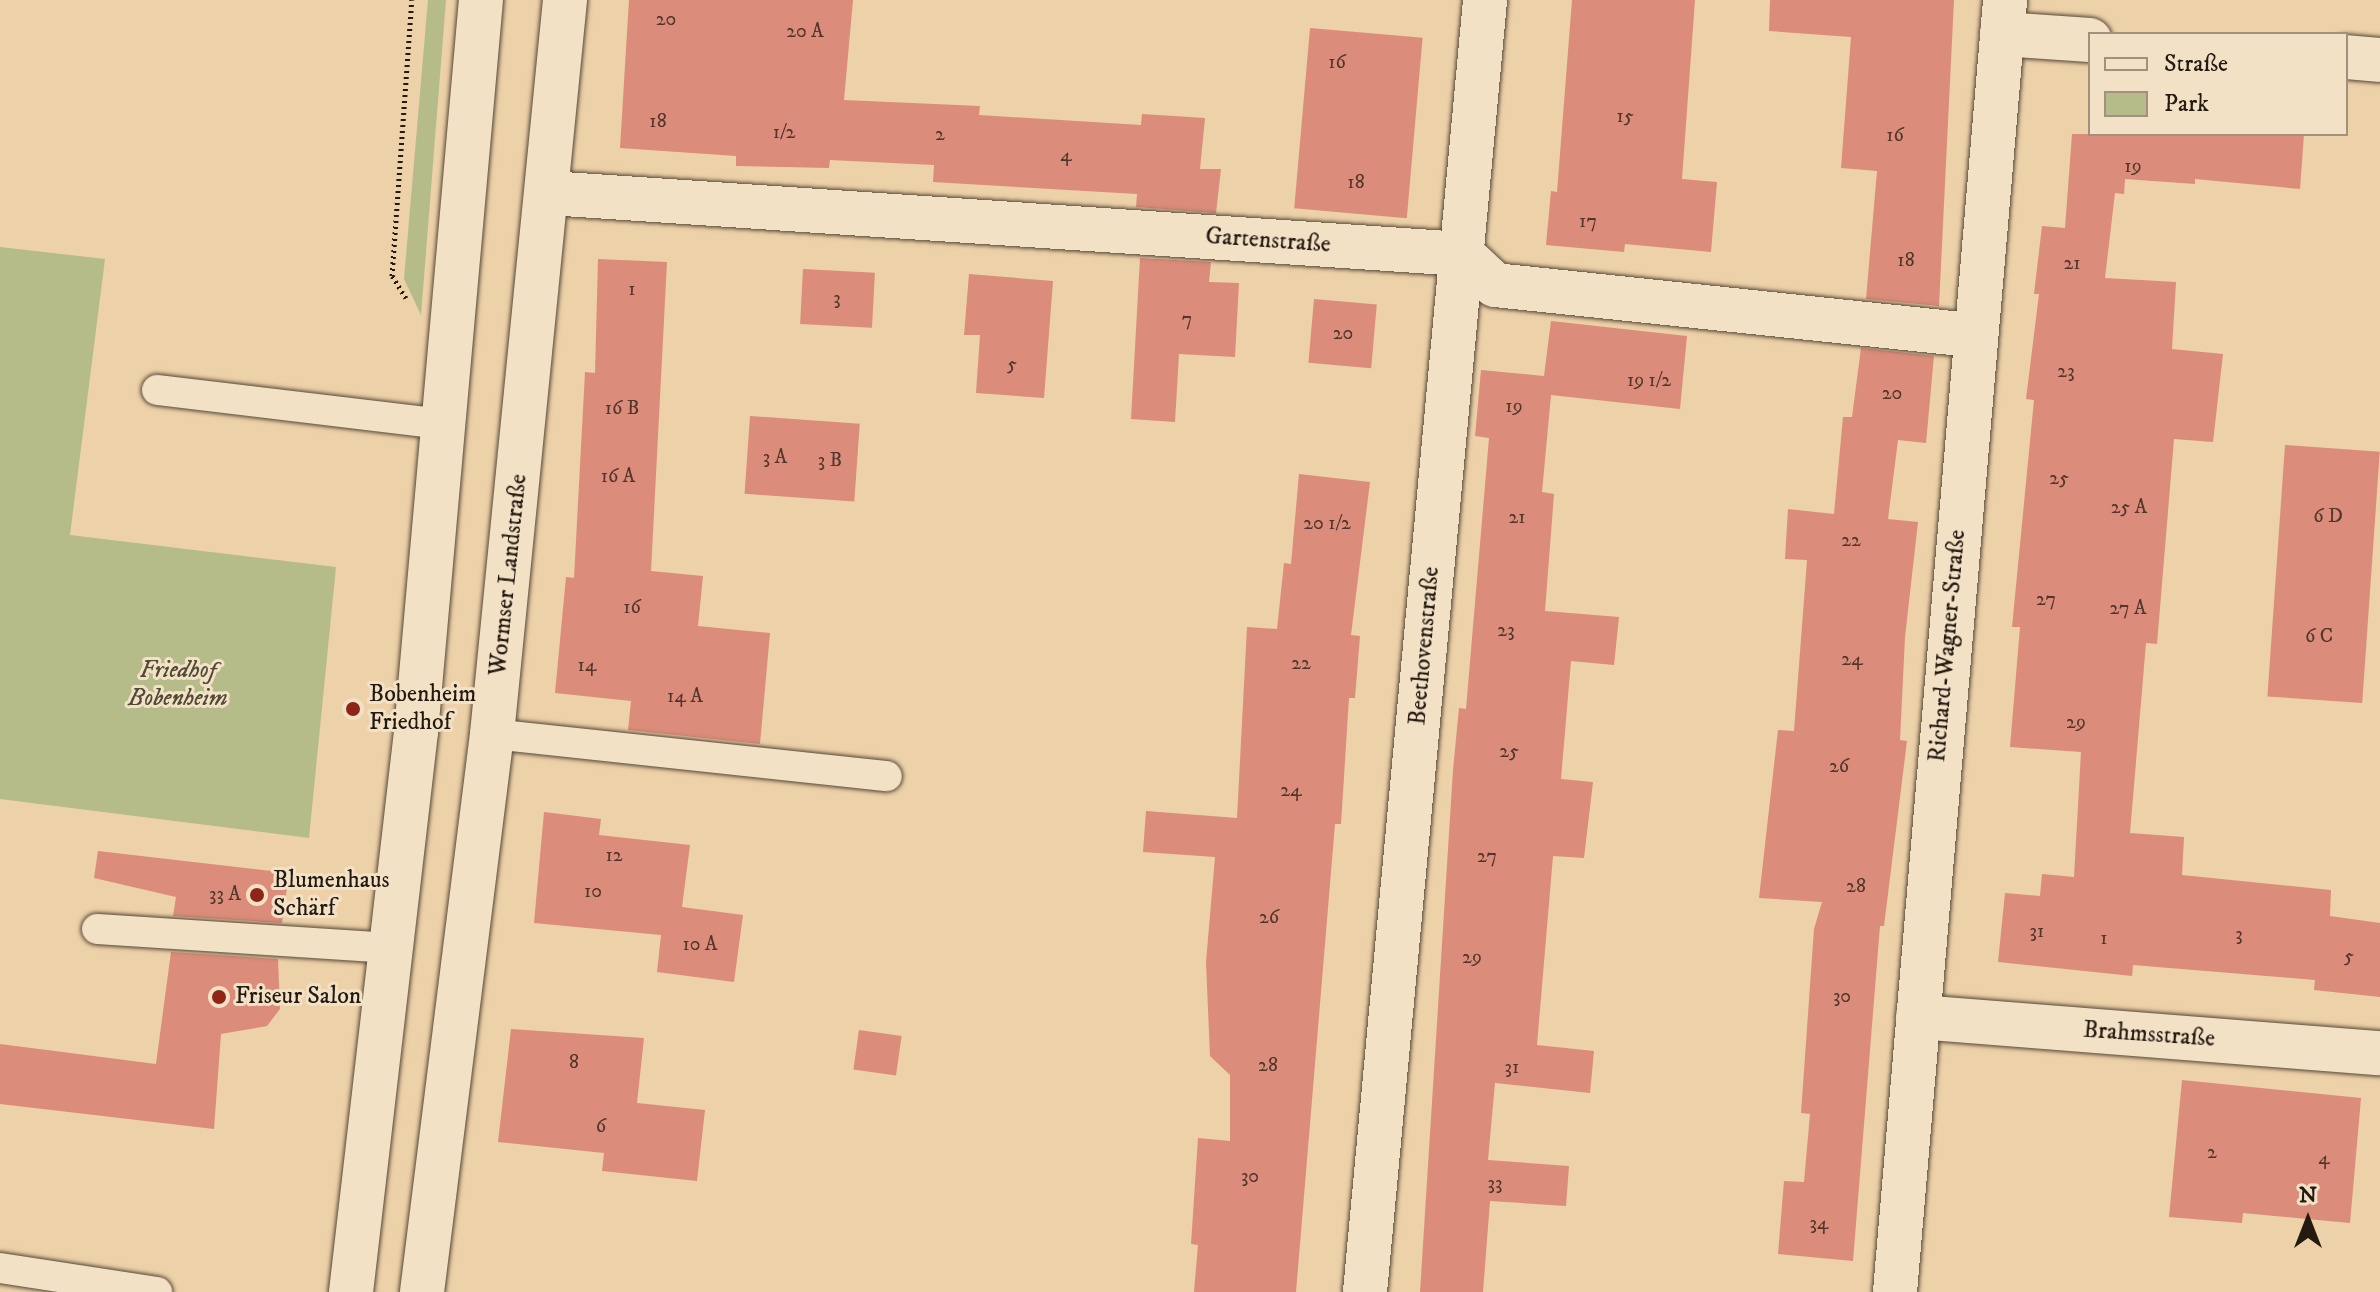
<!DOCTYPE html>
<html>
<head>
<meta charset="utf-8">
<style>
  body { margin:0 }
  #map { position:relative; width:2380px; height:1292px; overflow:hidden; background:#edd1a8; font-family:"IM FELL DW Pica",serif }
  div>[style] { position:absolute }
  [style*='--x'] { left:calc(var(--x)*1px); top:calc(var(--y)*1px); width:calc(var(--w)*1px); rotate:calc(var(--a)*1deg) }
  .green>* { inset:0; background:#b5bc8a }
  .building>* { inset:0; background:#db8c7a; transform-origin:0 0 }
  .path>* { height:5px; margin-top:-2.5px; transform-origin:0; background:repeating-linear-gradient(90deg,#231a12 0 2px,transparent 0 6px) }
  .roads { filter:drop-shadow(0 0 2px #564838) drop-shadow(0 0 2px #564838) }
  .lane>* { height:30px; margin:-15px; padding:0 15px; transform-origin:15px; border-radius:15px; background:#f3e1c6 }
  .street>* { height:44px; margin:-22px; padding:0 22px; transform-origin:22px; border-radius:22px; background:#f3e1c6 }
  .secondary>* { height:44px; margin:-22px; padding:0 22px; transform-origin:22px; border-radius:22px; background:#f3e1c6 }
  .dots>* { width:22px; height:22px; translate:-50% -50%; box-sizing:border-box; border:4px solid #f3e1c6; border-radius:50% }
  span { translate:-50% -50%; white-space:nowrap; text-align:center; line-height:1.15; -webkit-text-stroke:6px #f3e1c6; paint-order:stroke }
  .number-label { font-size:20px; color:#51362c }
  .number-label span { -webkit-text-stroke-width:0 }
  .street-label { font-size:24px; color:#231a12 }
  .park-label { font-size:24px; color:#4f4b36; font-style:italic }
  .poi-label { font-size:24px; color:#231a12 }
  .left { translate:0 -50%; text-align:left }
  .legend { position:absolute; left:2088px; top:32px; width:260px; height:104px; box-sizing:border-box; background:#f3e1c6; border:2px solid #a0917e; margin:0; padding:10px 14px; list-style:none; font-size:24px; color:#231a12 }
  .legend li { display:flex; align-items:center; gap:16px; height:40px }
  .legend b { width:40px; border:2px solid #a0917e }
  .north { position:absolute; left:2268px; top:1180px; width:80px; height:80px; -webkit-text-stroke:6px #f3e1c6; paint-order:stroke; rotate:0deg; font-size:22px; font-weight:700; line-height:32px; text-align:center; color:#231a12 }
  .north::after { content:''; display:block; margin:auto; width:28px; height:36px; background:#231a12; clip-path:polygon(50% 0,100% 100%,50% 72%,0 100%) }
</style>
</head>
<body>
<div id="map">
  <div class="green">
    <div style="clip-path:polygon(428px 0,446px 0,421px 315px,404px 279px)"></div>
    <div style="clip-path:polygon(0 247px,105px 259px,70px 535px,336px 567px,309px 838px,0 799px)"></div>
  </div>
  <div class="building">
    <div style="clip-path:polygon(629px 0,853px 0,844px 100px,980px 106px,979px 115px,1141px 125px,1142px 114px,1205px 118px,1200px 169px,1221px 169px,1216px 213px,1136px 207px,1137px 194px,933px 182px,934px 165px,830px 160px,829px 168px,736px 166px,736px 156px,620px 148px)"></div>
    <div style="clip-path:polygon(1572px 0,1695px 0,1682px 179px,1717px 182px,1711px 252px,1625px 244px,1624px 252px,1546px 245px,1551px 191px,1557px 192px)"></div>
    <div style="clip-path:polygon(1770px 0,1954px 0,1939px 306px,1866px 299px,1877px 171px,1841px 168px,1851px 37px,1769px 31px)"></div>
    <div style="left:1310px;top:28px;width:113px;height:181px;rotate:5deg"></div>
    <div style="clip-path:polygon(2072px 134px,2304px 134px,2300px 189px,2195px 179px,2195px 184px,2125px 179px,2124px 194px,2115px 193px,2105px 278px,2176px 282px,2172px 349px,2223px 354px,2213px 442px,2174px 439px,2157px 644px,2146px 643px,2130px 833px,2184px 837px,2182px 875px,2331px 890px,2330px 916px,2380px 923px,2380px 997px,2314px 990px,2315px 980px,2133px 965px,2132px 976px,1998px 962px,2005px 893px,2040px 896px,2042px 874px,2074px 877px,2081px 752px,2010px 747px,2020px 627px,2012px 627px,2034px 400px,2026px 399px,2039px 294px,2034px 294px,2042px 226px,2065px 228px)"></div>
    <div style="clip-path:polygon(1140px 258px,1211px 262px,1209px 282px,1239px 283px,1235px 357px,1179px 354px,1175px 422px,1131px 419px)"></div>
    <div style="clip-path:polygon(598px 259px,667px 262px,651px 571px,703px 576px,698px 626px,770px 633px,760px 744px,628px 730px,631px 701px,555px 693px,566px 577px,574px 578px,585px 372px,595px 373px)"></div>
    <div style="left:803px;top:269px;width:72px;height:55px;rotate:3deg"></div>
    <div style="clip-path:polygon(969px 274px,1053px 281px,1044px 398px,976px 393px,980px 335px,964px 335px)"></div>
    <div style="left:1314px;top:299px;width:63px;height:64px;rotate:5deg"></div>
    <div style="clip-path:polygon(1551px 321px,1687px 336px,1680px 409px,1551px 395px,1542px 492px,1554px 494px,1545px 611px,1619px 617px,1614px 665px,1571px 661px,1561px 779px,1593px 782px,1584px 858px,1553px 856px,1537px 1045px,1594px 1051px,1590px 1093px,1495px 1083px,1488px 1160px,1569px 1166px,1566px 1206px,1490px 1201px,1483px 1292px,1420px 1292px,1453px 770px,1459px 708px,1466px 709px,1489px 438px,1475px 436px,1481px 370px,1544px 376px)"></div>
    <div style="clip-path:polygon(1861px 348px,1934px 356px,1926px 443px,1898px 440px,1888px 519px,1918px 522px,1905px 637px,1900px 740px,1907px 741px,1884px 926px,1880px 926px,1853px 1261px,1778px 1254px,1784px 1181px,1804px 1182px,1810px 1114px,1801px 1113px,1814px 929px,1822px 902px,1759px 898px,1778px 730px,1794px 731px,1807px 560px,1785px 559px,1788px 509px,1834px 514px,1843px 417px,1852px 417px)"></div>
    <div style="left:750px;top:416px;width:110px;height:78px;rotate:4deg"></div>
    <div style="left:2285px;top:445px;width:95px;height:252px;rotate:4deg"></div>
    <div style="clip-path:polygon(1299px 474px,1370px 482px,1351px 635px,1360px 636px,1355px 698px,1349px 698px,1341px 824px,1335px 824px,1296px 1292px,1194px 1292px,1198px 1245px,1191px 1244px,1198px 1138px,1230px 1141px,1230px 1075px,1210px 1056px,1206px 962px,1215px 857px,1143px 852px,1146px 811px,1237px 818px,1247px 627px,1277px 629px,1284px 563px,1291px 564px)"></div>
    <div style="clip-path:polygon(544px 812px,601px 819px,599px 835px,690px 845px,682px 907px,743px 915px,734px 982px,657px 972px,661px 935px,534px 923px)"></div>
    <div style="clip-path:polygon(98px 851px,289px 873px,282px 923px,173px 916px,176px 897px,94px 878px)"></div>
    <div style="clip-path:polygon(171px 952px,278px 959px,280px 1009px,267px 1026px,221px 1034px,214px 1129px,0 1104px,0 1044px,156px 1064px)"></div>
    <div style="clip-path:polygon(511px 1029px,644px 1038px,637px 1103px,705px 1110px,697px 1181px,602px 1171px,604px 1153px,498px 1142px)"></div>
    <div style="left:859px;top:1030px;width:43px;height:40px;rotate:8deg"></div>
    <div style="clip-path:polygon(2182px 1080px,2361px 1098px,2350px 1223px,2243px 1213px,2242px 1223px,2169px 1217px)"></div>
  </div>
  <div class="path">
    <div style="--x:406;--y:298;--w:26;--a:-122"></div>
    <div style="--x:392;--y:276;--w:277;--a:-85.9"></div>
  </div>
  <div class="roads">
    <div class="lane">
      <div style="--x:157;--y:390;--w:289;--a:6.8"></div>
      <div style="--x:492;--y:734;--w:397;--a:6.1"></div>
      <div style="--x:97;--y:929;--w:295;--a:3.7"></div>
      <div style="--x:0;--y:1268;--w:159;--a:8.7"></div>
    </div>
    <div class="street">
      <div style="--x:2002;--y:34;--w:88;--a:3.9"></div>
      <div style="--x:2346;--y:57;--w:34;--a:5"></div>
      <div style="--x:549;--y:193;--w:915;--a:3.82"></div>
      <div style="--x:1462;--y:254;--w:45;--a:43.2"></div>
      <div style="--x:1495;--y:285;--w:482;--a:6"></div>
      <div style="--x:1918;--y:1017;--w:463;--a:4.5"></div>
      <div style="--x:422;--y:1292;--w:562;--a:-82.85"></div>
      <div style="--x:492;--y:734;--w:738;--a:-84.32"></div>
      <div style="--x:1365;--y:1292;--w:1298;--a:-84.69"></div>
      <div style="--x:1895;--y:1292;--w:1297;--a:-85.13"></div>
    </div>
    <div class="secondary">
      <div style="--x:351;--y:1292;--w:564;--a:-83.38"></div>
      <div style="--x:416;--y:732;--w:735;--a:-84.93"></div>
    </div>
  </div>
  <div class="dots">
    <div style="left:353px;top:709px;background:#8f2418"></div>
    <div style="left:257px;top:895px;background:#8f2418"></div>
    <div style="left:219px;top:997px;background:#8f2418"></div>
  </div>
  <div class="number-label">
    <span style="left:666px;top:19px">20</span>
    <span style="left:805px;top:31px">20 A</span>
    <span style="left:1337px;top:62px">16</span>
    <span style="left:1625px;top:116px">15</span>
    <span style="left:658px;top:121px">18</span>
    <span style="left:784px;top:132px">1/2</span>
    <span style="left:940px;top:134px">2</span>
    <span style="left:1895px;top:135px">16</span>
    <span style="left:1066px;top:155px">4</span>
    <span style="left:2133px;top:166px">19</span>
    <span style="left:1356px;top:182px">18</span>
    <span style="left:1588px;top:221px">17</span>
    <span style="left:1906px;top:260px">18</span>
    <span style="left:2072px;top:263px">21</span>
    <span style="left:632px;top:289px">1</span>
    <span style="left:837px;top:298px">3</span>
    <span style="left:1187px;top:319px">7</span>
    <span style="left:1343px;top:333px">20</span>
    <span style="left:1012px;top:364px">5</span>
    <span style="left:2066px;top:371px">23</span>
    <span style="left:1649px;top:380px">19 1/2</span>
    <span style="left:1892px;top:393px">20</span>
    <span style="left:1514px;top:406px">19</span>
    <span style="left:622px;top:408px">16 B</span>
    <span style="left:775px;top:457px">3 A</span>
    <span style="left:830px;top:460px">3 B</span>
    <span style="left:618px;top:476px">16 A</span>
    <span style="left:2059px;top:478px">25</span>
    <span style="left:2129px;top:507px">25 A</span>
    <span style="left:2328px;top:516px">6 D</span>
    <span style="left:1517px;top:517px">21</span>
    <span style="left:1327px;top:523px">20 1/2</span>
    <span style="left:1851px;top:540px">22</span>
    <span style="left:2046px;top:599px">27</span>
    <span style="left:632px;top:607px">16</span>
    <span style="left:2128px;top:608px">27 A</span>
    <span style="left:1506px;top:630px">23</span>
    <span style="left:2319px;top:636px">6 C</span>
    <span style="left:1852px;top:659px">24</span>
    <span style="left:1301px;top:663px">22</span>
    <span style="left:587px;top:665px">14</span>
    <span style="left:685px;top:696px">14 A</span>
    <span style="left:2076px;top:722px">29</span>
    <span style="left:1509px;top:751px">25</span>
    <span style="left:1839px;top:766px">26</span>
    <span style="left:1291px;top:790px">24</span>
    <span style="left:614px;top:855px">12</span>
    <span style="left:1487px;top:856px">27</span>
    <span style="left:1856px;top:886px">28</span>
    <span style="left:593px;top:891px">10</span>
    <span style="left:225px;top:894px">33 A</span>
    <span style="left:1269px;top:917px">26</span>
    <span style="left:2037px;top:931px">31</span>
    <span style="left:2239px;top:934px">3</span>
    <span style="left:2104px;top:938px">1</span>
    <span style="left:700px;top:944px">10 A</span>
    <span style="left:2349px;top:956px">5</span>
    <span style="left:1472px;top:957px">29</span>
    <span style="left:1842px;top:996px">30</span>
    <span style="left:574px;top:1062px">8</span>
    <span style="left:1268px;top:1065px">28</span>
    <span style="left:1512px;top:1067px">31</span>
    <span style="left:601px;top:1126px">6</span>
    <span style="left:2212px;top:1152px">2</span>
    <span style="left:2324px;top:1158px">4</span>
    <span style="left:1250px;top:1176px">30</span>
    <span style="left:1495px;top:1183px">33</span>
    <span style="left:1819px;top:1223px">34</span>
  </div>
  <div class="street-label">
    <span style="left:1268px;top:241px;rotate:4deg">Gartenstraße</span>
    <span style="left:509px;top:575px;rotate:-84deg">Wormser Landstraße</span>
    <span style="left:1425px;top:646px;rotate:-85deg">Beethovenstraße</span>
    <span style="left:1948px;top:646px;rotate:-85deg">Richard-Wagner-Straße</span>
    <span style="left:2149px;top:1035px;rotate:4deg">Brahmsstraße</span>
  </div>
  <div class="park-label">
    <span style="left:178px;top:685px">Friedhof<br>Bobenheim</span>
  </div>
  <div class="poi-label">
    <span class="left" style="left:369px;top:709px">Bobenheim<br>Friedhof</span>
    <span class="left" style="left:273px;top:895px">Blumenhaus<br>Schärf</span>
    <span class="left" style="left:235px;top:997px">Friseur Salon</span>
  </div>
  <ul class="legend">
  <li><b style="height:10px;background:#f3e1c6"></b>Straße</li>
  <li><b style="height:22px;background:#b5bc8a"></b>Park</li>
  </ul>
  <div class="north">N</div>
</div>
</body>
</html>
